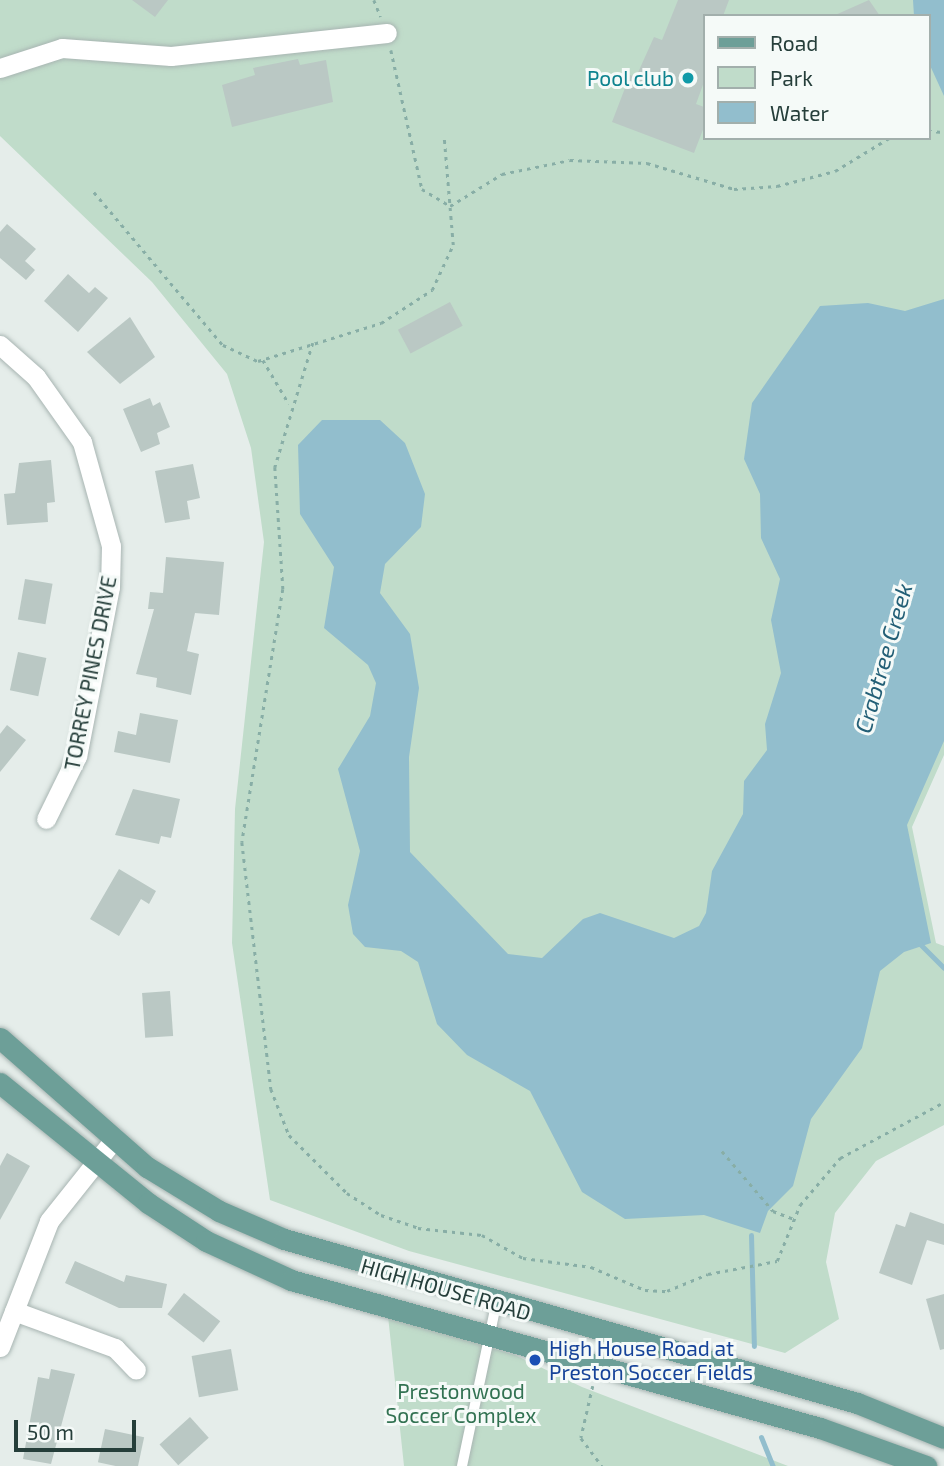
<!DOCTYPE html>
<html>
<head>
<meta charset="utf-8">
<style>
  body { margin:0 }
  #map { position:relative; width:944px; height:1466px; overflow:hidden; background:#e5edea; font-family:"Exo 2",sans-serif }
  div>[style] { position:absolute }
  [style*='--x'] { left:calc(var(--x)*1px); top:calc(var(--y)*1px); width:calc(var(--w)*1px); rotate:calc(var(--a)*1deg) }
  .green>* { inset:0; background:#c0dcca }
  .water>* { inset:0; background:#92becd }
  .stream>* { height:5px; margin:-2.5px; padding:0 2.5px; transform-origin:2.5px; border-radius:2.5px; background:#92becd }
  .building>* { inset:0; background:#bac8c4; transform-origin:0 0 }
  .path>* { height:2.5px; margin-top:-1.25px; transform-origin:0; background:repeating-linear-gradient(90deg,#88aea6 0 3.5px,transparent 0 8.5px) }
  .roads { filter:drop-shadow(0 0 2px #a8b5b2) drop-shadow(0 0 2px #a8b5b2) }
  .service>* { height:10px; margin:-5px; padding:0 5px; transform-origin:5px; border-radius:5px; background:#fff }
  .minor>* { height:19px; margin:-9.5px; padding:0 9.5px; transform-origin:9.5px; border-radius:9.5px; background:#fff }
  .primary>* { height:21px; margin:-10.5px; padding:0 10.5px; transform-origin:10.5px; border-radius:10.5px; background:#6d9f98 }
  .dots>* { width:19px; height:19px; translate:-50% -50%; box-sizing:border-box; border:4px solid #f5faf8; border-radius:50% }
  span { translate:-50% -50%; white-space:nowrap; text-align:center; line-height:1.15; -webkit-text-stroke:6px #f5faf8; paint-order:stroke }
  .culture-label { font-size:21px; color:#0d838f }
  .right { translate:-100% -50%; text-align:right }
  .street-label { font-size:21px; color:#253e3a }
  .transit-label { font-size:21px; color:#164399 }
  .left { translate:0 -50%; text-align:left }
  .park-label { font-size:21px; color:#327252 }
  .water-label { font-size:23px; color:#235f76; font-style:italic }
  .legend { position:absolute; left:703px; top:14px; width:228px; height:126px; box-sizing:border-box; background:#f5faf8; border:2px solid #a2afac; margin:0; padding:9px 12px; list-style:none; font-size:21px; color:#253e3a }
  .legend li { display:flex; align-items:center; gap:14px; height:35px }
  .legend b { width:35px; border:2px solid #a2afac }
  .scale { position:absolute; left:14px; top:1420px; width:122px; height:32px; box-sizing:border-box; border:4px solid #253e3a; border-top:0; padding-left:9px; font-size:21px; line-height:24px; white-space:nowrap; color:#253e3a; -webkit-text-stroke:5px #f5faf8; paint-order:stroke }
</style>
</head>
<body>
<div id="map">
  <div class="green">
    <div style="clip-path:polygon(evenodd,0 0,944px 0,944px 755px,912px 827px,936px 943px,944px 946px,944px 1125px,876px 1161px,835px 1213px,826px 1262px,839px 1319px,785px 1353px,409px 1251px,270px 1200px,232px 943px,235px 809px,264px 542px,251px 448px,227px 374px,152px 282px,0 136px,0 0,704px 16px,928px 16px,928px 138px,704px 138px,704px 16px)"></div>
    <div style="clip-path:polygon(388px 1316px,515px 1355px,582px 1387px,788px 1466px,404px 1466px)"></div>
  </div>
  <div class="water">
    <div style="clip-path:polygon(913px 0,944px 0,944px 96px,928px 61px,928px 16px,914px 16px)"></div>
    <div style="clip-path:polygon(944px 299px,944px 741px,907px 825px,931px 943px,904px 952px,880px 971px,862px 1048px,811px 1119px,793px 1186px,768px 1211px,760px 1233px,704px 1215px,625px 1219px,582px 1192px,530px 1091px,467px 1055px,437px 1024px,418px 962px,401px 951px,365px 947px,353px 934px,348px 905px,360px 851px,338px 769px,370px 716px,376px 683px,368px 665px,324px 628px,334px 567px,300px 514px,298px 445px,322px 420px,380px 420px,405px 443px,425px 494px,421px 527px,385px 564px,380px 593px,410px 634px,419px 688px,409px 757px,410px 852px,508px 954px,542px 958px,583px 919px,600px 913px,674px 938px,699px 926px,706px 913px,712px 871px,743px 814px,744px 781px,767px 750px,765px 724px,781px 673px,771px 620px,780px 579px,761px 538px,760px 494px,744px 459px,752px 403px,820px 306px,868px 303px,905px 311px)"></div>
  </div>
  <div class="stream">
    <div style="--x:919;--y:943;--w:35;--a:45"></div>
    <div style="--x:751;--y:1235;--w:111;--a:88.5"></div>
    <div style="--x:761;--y:1437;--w:31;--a:68"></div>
  </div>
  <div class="building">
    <div style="clip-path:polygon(132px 0,168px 0,155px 17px)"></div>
    <div style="clip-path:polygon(678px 0,729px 0,723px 16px,704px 16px,704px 82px,696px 104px,704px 107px,704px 127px,694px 153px,612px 122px,630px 75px,636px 77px,654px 37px,662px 40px)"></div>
    <div style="clip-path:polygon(869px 0,880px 16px,833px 16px)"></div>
    <div style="clip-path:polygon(298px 59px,300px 65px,326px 60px,333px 102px,232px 127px,222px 85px,255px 75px,253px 68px)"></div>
    <div style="clip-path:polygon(7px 224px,36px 249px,25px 261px,35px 270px,26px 280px,0 258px,0 232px)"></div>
    <div style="clip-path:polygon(68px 274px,89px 293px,95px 287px,108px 298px,78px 332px,44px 301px)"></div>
    <div style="left:450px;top:302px;width:27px;height:59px;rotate:62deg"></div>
    <div style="clip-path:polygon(130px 317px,155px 357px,120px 384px,87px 352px)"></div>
    <div style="clip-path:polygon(150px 398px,153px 406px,160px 402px,170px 427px,157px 433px,160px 444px,141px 452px,123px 409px)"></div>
    <div style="clip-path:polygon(51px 460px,55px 502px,47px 503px,48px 522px,7px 525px,4px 494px,15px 493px,19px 463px)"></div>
    <div style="clip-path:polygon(193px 464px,200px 498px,187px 501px,190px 519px,165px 523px,155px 471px)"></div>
    <div style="clip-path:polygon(166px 557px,224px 562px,219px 615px,195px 613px,187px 651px,199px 654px,191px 695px,156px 687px,157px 678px,136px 674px,154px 609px,148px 609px,150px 592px,163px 593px)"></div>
    <div style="left:25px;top:579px;width:28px;height:41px;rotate:10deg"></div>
    <div style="left:18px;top:652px;width:29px;height:39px;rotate:12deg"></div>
    <div style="clip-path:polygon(140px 713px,178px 720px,170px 763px,114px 752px,118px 731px,136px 735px)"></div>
    <div style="clip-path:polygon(7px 725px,26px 740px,0 772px,0 734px)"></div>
    <div style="clip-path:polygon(133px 789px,180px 799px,171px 838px,161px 836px,159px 844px,115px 835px)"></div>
    <div style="clip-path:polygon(119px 869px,156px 891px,149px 904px,141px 899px,119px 936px,90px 919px)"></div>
    <div style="left:170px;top:991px;width:45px;height:28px;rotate:86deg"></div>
    <div style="clip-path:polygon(7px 1153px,30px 1166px,0 1220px,0 1166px)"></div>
    <div style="clip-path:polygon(910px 1212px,944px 1224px,944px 1245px,927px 1240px,912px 1285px,879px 1273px,896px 1224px,905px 1227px)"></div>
    <div style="clip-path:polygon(75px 1261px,124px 1282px,126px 1275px,167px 1284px,162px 1308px,119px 1308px,65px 1283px)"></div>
    <div style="left:184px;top:1293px;width:46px;height:27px;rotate:38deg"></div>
    <div style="clip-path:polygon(944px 1294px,944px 1349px,940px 1350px,926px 1299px)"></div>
    <div style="left:231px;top:1349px;width:42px;height:40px;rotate:80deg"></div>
    <div style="clip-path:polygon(51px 1369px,75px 1374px,51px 1464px,23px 1459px,38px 1377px,49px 1379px)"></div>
    <div style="left:190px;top:1417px;width:28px;height:41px;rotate:48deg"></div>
    <div style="left:105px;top:1429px;width:40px;height:34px;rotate:12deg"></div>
  </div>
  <div class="path">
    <div style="--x:374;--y:0;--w:18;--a:68"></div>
    <div style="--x:391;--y:50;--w:142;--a:77.4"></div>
    <div style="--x:422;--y:189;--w:33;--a:31"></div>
    <div style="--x:450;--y:206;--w:61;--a:-31.6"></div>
    <div style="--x:502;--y:174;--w:69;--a:-11.6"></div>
    <div style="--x:570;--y:160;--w:77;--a:2.2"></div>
    <div style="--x:647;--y:163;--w:91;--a:16.6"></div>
    <div style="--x:734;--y:189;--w:43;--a:-4"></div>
    <div style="--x:777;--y:186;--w:60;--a:-14.5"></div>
    <div style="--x:835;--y:171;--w:63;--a:-31.4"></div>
    <div style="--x:928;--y:131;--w:16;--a:4"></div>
    <div style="--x:94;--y:192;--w:200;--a:49.9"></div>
    <div style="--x:223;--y:345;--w:38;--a:25"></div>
    <div style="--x:258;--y:361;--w:129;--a:-17.2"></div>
    <div style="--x:381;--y:323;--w:61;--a:-32.9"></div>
    <div style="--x:432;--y:290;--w:50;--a:-65"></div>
    <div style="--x:453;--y:245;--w:107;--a:-94.8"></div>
    <div style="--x:313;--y:343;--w:130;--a:107"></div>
    <div style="--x:275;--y:467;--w:122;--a:86.2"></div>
    <div style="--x:283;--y:589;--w:256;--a:99.2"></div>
    <div style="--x:242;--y:842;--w:249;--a:83.3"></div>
    <div style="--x:271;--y:1089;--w:49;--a:68.6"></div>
    <div style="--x:289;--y:1135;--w:82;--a:45"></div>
    <div style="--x:347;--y:1193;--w:40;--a:32.9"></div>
    <div style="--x:381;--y:1215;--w:39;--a:19"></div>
    <div style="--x:418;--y:1228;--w:64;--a:6.2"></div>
    <div style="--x:482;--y:1235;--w:47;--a:29.3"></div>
    <div style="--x:523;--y:1258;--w:69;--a:7.5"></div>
    <div style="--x:591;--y:1267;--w:59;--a:23.1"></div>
    <div style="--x:645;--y:1290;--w:22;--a:3"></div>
    <div style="--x:667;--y:1291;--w:44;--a:-22.5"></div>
    <div style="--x:708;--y:1274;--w:70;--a:-10.7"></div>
    <div style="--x:777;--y:1261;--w:61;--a:-67.7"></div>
    <div style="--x:800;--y:1205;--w:62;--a:-49.6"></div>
    <div style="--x:840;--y:1158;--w:118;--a:-28.3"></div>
    <div style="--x:263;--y:360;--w:51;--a:59.4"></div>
    <div style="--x:722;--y:1151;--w:79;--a:49.6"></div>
    <div style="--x:773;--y:1211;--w:25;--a:21"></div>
    <div style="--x:593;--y:1386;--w:53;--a:103"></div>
    <div style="--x:581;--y:1438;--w:35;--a:53"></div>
  </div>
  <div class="roads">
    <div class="service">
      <div style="--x:462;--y:1466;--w:166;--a:-78.1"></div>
    </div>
    <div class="minor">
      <div style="--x:0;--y:68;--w:65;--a:-17.9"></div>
      <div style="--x:62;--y:48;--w:109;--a:4.2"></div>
      <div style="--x:171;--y:56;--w:217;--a:-6.1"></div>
      <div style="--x:0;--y:345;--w:48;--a:41.6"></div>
      <div style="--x:36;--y:377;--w:80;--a:54.7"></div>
      <div style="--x:82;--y:442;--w:108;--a:74.4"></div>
      <div style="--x:111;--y:546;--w:41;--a:91.4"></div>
      <div style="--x:110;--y:587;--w:172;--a:101"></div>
      <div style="--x:77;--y:756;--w:70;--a:116.2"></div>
      <div style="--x:14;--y:1311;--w:108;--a:20.1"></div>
      <div style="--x:115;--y:1348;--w:30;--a:46"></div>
      <div style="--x:0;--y:1347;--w:135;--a:-68.7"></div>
      <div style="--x:49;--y:1221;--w:106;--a:-51.5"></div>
    </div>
    <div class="primary">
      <div style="--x:0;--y:1038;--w:196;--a:41.3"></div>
      <div style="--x:147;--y:1167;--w:84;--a:31.4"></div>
      <div style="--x:219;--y:1211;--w:71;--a:23.3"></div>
      <div style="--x:284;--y:1239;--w:596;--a:15.97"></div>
      <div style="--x:857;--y:1403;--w:94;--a:21.9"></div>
      <div style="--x:0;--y:1083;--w:191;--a:39"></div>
      <div style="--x:148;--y:1203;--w:69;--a:33.2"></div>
      <div style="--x:206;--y:1241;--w:94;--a:24.6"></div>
      <div style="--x:291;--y:1280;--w:549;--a:15.63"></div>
      <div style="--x:820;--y:1428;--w:113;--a:19.7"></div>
    </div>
  </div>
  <div class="dots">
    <div style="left:688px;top:78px;background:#0f9aa8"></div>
    <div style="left:535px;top:1360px;background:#1a4fb4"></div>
  </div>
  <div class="culture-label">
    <span class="right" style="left:674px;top:78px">Pool club</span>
  </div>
  <div class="street-label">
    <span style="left:90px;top:673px;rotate:-79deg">TORREY PINES DRIVE</span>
    <span style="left:446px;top:1289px;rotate:16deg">HIGH HOUSE ROAD</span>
  </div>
  <div class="transit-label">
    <span class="left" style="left:549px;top:1360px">High House Road at<br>Preston Soccer Fields</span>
  </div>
  <div class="park-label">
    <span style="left:461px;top:1403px">Prestonwood<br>Soccer Complex</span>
  </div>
  <div class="water-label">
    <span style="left:883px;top:658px;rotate:-74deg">Crabtree Creek</span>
  </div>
  <ul class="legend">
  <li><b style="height:9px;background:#6d9f98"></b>Road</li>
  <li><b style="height:19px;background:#c0dcca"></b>Park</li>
  <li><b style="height:19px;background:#92becd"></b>Water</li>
  </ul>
  <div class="scale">50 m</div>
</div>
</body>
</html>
